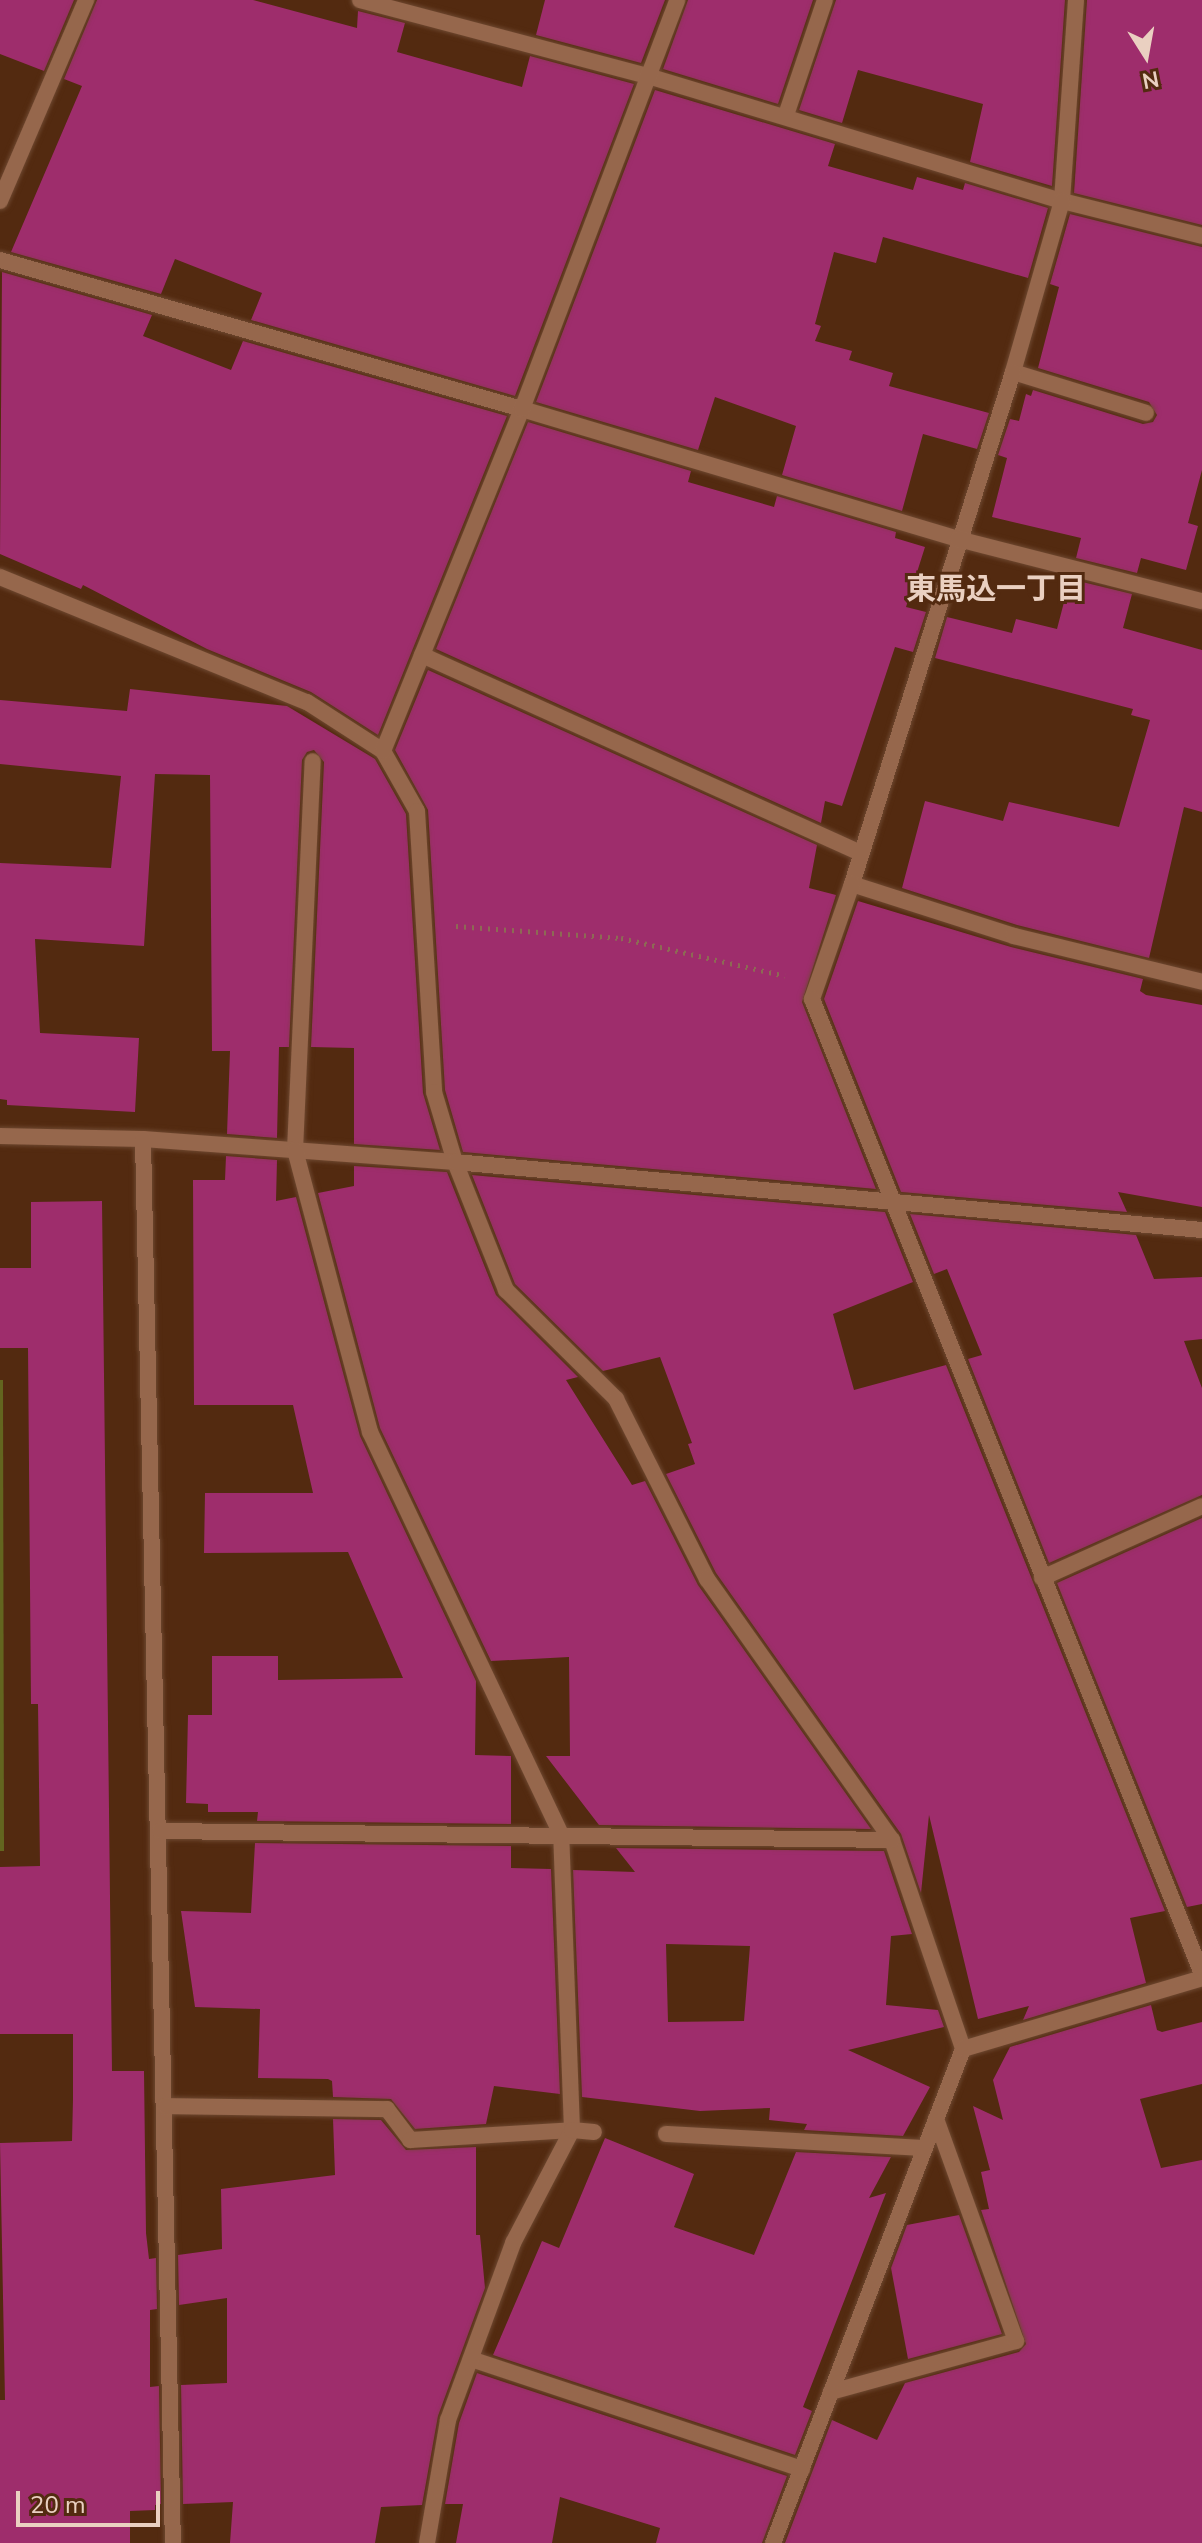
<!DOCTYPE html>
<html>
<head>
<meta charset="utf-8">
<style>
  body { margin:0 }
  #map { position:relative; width:1202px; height:2543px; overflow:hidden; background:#532a10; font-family:"Nunito Sans","Noto Sans JP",sans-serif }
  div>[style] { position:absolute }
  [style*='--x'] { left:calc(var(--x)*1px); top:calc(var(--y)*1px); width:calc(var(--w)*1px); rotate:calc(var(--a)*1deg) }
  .green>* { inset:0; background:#63651f }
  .building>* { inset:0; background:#9e2d6c }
  .path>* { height:5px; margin-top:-2.5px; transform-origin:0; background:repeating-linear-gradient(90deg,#8d6a54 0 2px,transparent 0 8px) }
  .roads { filter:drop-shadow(0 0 2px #6e4830) drop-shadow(0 0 2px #6e4830) }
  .service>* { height:16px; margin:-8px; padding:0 8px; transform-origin:8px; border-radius:8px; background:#96674c }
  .minor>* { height:16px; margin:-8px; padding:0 8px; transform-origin:8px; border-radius:8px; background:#96674c }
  span { translate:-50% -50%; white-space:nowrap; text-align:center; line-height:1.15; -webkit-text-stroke:6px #532a10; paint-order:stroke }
  .neighbourhood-label { font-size:30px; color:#ead0c1; font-weight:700 }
  .north { position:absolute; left:1106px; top:16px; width:80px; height:80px; -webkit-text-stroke:6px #532a10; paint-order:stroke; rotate:169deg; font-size:22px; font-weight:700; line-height:32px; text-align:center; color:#ead0c1 }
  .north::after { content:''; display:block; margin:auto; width:28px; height:36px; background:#ead0c1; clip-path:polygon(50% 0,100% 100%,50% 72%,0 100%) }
  .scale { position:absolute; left:16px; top:2491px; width:144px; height:36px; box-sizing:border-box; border:4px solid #ead0c1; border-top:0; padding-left:10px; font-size:24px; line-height:28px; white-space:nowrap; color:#ead0c1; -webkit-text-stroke:6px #532a10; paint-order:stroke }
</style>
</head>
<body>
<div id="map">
  <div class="green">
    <div style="clip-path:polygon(0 1380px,3px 1380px,4px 1851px,0 1851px)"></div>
  </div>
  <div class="building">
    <div style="clip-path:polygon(0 0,74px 0,44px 71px,0 54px)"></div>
    <div style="clip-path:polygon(97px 0,253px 0,357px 28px,358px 11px,405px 23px,397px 52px,522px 87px,530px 56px,634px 84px,515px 396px,251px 320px,262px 293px,175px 259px,161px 294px,11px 252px,82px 86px,64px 79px)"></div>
    <div style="clip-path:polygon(545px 0,665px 0,641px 63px,536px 35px)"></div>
    <div style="clip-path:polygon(688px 0,813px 0,778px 104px,663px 69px)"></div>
    <div style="clip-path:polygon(836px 0,1065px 0,1052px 186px,970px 162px,983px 104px,858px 70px,842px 123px,799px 110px)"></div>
    <div style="clip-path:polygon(1087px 0,1202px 0,1202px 225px,1074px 193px)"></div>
    <div style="clip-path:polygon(655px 90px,835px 144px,828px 166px,913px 190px,917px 177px,963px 190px,965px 183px,1048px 208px,1028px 278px,883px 237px,876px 263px,834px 252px,815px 324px,821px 326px,815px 341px,852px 351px,849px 360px,893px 373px,889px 386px,989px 413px,977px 449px,923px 434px,902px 511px,782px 475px,796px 426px,715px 397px,698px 450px,536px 402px)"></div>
    <div style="clip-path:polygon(1070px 214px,1202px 247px,1202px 470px,1188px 523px,1198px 526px,1186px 570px,1141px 558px,1137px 573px,1076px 558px,1081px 538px,992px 517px,1007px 458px,998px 455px,1010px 419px,1019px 421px,1026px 394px,1031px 396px,1033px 390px,1143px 424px,1153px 422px,1157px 415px,1149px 402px,1038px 368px,1059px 287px,1050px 284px)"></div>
    <div style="clip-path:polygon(2px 272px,152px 315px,143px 336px,231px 370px,243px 341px,507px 416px,378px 735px,311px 692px,207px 649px,83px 585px,81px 589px,0 554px)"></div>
    <div style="clip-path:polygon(528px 422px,691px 471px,688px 482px,774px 507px,777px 496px,896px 532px,895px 538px,925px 547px,906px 607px,926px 612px,913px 652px,895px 647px,842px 806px,825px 801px,821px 823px,436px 649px)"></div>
    <div style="clip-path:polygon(1070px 579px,1132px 594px,1123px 628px,1202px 650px,1202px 812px,1184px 807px,1149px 958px,1017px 925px,902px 888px,925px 801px,1003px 821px,1009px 802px,1119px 827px,1150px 720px,1131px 715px,1133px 709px,935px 658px,947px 617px,1012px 633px,1016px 619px,1057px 629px)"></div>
    <div style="clip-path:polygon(428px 670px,817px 845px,809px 888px,836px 895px,802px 1002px,876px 1189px,463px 1152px,445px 1090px,428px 810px,395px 750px)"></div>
    <div style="clip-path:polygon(130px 689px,287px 706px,375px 759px,406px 814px,423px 1093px,440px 1150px,354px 1144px,354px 1048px,311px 1047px,324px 762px,314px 750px,307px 752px,302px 760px,289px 1047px,279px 1047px,277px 1138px,227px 1134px,230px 1051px,212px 1051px,210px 775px,155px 774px,144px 946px,35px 939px,40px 1033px,139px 1038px,135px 1112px,7px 1105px,7px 1100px,0 1099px,0 863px,111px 868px,121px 776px,0 764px,0 700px,127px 711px)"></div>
    <div style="clip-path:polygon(858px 901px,1011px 947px,1143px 979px,1140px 991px,1146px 995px,1202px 1005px,1202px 1207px,1118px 1192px,1127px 1212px,901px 1192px,824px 999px)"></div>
    <div style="clip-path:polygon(226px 1156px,277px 1160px,276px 1201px,296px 1197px,360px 1436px,476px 1681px,475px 1755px,511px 1756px,511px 1824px,257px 1821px,258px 1812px,208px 1812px,208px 1804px,186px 1803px,188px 1715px,212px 1715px,212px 1656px,278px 1656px,278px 1680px,403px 1678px,348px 1552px,204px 1553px,205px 1493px,313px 1493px,293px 1405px,194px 1405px,193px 1180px,225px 1180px)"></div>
    <div style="clip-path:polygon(354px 1166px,447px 1172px,496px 1295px,578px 1377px,566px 1380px,632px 1485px,645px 1481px,698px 1585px,871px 1829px,599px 1825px,546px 1756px,570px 1756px,569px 1657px,491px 1661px,380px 1428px,318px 1193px,354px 1186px)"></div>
    <div style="clip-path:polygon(472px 1175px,885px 1212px,913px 1282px,833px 1314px,854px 1390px,946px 1365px,1165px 1911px,1130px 1918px,1146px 1983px,1023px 2020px,1029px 2006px,978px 2019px,929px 1815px,921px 1893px,901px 1834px,716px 1573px,666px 1474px,695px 1464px,688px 1444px,692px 1443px,660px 1357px,603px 1371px,515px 1284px)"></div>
    <div style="clip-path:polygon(102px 1201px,112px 2071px,144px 2071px,146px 2233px,149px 2259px,156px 2258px,157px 2309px,150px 2310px,150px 2387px,159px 2386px,161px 2504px,155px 2505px,155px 2510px,130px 2511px,130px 2543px,0 2543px,0 2400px,5px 2400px,0 2143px,72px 2141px,73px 2099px,73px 2034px,0 2034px,0 1867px,40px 1866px,38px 1704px,31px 1704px,28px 1348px,0 1348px,0 1268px,31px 1268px,31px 1202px)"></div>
    <div style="clip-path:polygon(910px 1214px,1136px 1235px,1154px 1279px,1202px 1277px,1202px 1339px,1184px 1341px,1202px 1388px,1202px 1495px,1049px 1563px,968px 1359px,982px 1355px,947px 1269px,934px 1274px)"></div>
    <div style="clip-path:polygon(1202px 1518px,1202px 1904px,1187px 1907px,1057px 1583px)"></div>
    <div style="clip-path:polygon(255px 1843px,511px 1846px,511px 1868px,551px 1869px,560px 2094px,494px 2086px,486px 2124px,415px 2129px,391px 2099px,333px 2097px,332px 2081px,328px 2079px,258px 2078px,260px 2009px,195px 2007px,181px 1911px,251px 1913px)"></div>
    <div style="clip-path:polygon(evenodd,616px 1848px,884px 1851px,912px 1934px,891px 1936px,886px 2005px,938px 2010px,944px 2027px,848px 2050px,930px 2087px,903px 2136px,804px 2130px,807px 2124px,769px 2120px,770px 2108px,700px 2111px,582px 2097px,573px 1870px,635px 1872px,616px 1848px,666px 1944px,750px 1946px,744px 2021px,668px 2022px,666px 1944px)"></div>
    <div style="clip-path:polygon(1151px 2005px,1157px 2030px,1162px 2032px,1202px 2022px,1202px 2084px,1140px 2099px,1161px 2168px,1202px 2160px,1202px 2543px,785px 2543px,832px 2420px,877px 2440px,905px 2383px,1019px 2352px,1026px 2344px,981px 2210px,989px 2209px,981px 2172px,990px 2170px,973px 2106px,1003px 2120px,993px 2080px,1010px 2047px)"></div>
    <div style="clip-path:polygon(333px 2119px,381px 2120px,406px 2150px,476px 2147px,476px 2235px,480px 2235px,485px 2288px,438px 2416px,422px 2505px,381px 2507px,375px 2543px,230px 2543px,233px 2502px,183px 2504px,181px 2385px,227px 2383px,227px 2298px,179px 2305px,178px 2255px,222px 2249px,221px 2189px,335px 2175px)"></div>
    <div style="clip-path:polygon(605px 2138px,694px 2174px,674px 2227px,754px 2255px,796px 2152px,891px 2157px,869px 2198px,886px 2193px,803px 2407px,812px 2411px,795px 2455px,493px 2355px,542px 2241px,559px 2248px)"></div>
    <div style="clip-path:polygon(959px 2215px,1002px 2334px,908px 2359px,891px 2268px,907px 2225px)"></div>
    <div style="clip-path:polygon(477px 2373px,787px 2476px,762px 2543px,656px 2543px,660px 2528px,560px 2497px,552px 2543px,456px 2543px,463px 2504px,445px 2504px,459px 2423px)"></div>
  </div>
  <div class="path">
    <div style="--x:456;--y:926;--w:165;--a:4.2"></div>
    <div style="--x:621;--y:938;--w:168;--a:13"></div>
  </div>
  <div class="roads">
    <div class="service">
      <div style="--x:786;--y:115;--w:121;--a:-71.3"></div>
      <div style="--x:1013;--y:372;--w:139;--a:17.1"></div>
      <div style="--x:422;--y:655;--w:482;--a:24.3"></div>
      <div style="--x:852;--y:884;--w:170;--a:17.8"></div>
      <div style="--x:1014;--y:936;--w:194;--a:13.7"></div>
      <div style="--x:295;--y:1150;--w:389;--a:-87.4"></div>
      <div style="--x:1042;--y:1578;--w:175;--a:-24.2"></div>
      <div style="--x:387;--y:2109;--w:39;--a:53"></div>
      <div style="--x:410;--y:2140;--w:162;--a:-3.5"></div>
      <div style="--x:572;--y:2130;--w:295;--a:-92.1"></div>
      <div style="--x:666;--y:2134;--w:259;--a:3.1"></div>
      <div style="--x:471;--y:2359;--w:349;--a:18.4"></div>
      <div style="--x:831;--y:2392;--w:192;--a:-15.4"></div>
      <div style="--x:1016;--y:2341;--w:236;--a:-109.8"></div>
    </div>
    <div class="minor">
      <div style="--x:360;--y:0;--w:301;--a:14.8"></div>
      <div style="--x:651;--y:77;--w:429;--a:16.8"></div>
      <div style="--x:1062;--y:201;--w:144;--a:14"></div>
      <div style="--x:1076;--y:0;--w:201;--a:94"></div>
      <div style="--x:1062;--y:201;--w:178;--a:106"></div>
      <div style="--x:1013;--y:372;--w:537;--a:107.46"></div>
      <div style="--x:852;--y:884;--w:122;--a:109.2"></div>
      <div style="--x:812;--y:999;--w:1050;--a:68.2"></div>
      <div style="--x:0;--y:201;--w:219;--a:-66.8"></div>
      <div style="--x:0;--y:260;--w:543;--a:15.93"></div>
      <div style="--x:522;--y:409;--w:455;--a:16.6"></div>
      <div style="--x:958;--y:539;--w:252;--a:14.3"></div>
      <div style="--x:0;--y:577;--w:331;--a:22.2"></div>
      <div style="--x:307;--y:702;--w:90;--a:32.8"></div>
      <div style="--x:383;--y:751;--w:69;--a:60.5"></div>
      <div style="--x:417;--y:811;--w:282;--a:86.5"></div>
      <div style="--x:434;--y:1092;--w:73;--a:73.3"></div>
      <div style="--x:455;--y:1162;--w:138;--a:68.3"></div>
      <div style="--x:506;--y:1290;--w:155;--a:44.7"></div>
      <div style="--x:616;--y:1399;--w:202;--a:63.2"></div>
      <div style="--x:707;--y:1579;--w:320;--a:54.7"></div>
      <div style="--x:892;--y:1840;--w:221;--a:71.2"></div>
      <div style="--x:383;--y:751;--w:369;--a:-67.9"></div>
      <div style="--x:522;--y:409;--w:437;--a:-69.2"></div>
      <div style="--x:0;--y:1136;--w:143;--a:1.2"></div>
      <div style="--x:143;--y:1139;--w:313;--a:4.2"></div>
      <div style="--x:455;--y:1162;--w:750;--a:5.2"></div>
      <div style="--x:143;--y:1139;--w:1404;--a:88.78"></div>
      <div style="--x:295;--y:1150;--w:292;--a:75.1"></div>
      <div style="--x:370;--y:1432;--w:446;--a:64.6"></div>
      <div style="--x:160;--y:1831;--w:732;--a:0.7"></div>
      <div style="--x:166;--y:2106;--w:221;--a:0.8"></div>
      <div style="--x:427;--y:2543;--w:125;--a:-80.3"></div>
      <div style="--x:448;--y:2420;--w:189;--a:-69.8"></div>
      <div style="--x:513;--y:2243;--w:127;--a:-62.4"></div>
      <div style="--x:572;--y:2130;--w:22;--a:5"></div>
      <div style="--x:773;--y:2543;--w:529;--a:-68.96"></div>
      <div style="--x:963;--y:2049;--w:249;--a:-16.5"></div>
    </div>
  </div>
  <div class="neighbourhood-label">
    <span style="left:996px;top:590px">東馬込一丁目</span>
  </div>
  <div class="north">N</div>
  <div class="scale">20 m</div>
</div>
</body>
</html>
